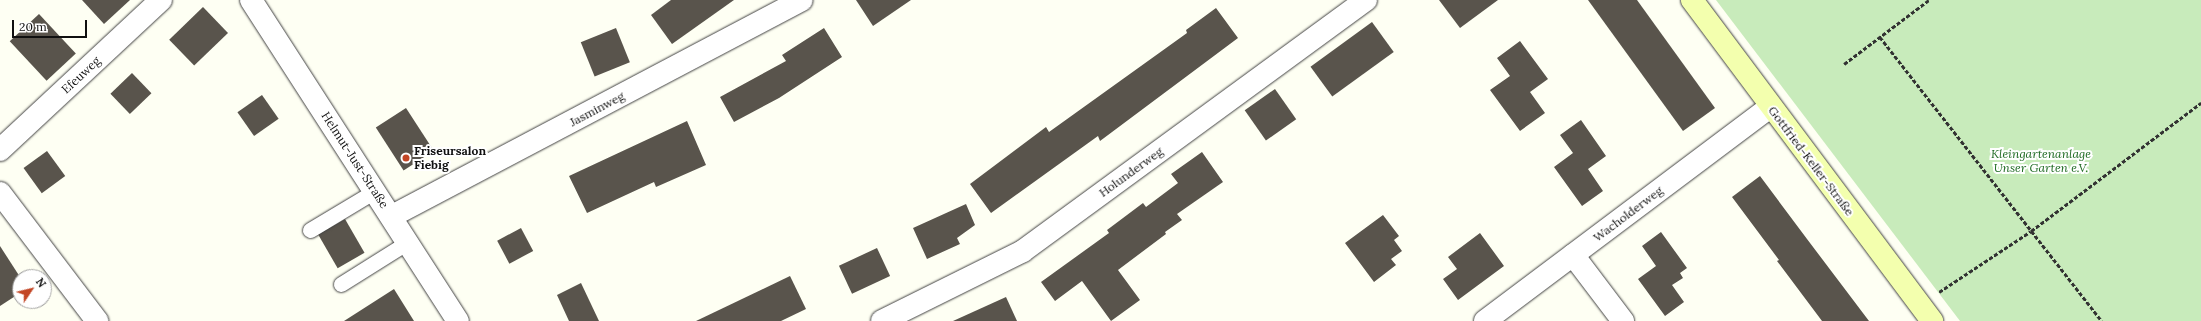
<!DOCTYPE html>
<html>
<head>
<meta charset="utf-8">
<style>
  body { margin:0 }
  #map { position:relative; width:2201px; height:321px; overflow:hidden; background:#fefff3; font-family:Lora,serif }
  div>[style] { position:absolute }
  [style*='--x'] { left:calc(var(--x)*1px); top:calc(var(--y)*1px); width:calc(var(--w)*1px); rotate:calc(var(--a)*1deg) }
  .green>* { inset:0; background:#c8ebbb }
  .building>* { inset:0; background:#59544c; transform-origin:0 0 }
  .path>* { height:2.5px; margin-top:-1.25px; transform-origin:0; background:repeating-linear-gradient(90deg,#323232 0 4px,transparent 0 6px) }
  .roads { filter:drop-shadow(0 0 1px #434343) drop-shadow(0 0 1px #434343) }
  .lane>* { height:15px; margin:-7.5px; padding:0 7.5px; transform-origin:7.5px; border-radius:7.5px; background:#fff }
  .street>* { height:22px; margin:-11px; padding:0 11px; transform-origin:11px; border-radius:11px; background:#fff }
  .secondary>* { height:22px; margin:-11px; padding:0 11px; transform-origin:11px; border-radius:11px; background:#f3ffae }
  .dots>* { width:11px; height:11px; translate:-50% -50%; box-sizing:border-box; border:2px solid #fff; border-radius:50% }
  span { translate:-50% -50%; white-space:nowrap; text-align:center; line-height:1.15; -webkit-text-stroke:4px #fff; paint-order:stroke }
  .street-label { font-size:12px; color:#101010 }
  .poi-label { font-size:12px; color:#101010; font-weight:700 }
  .left { translate:0 -50%; text-align:left }
  .park-label { font-size:12px; color:#1e6a22; font-style:italic }
  .north { position:absolute; left:12px; top:269px; width:40px; height:40px; box-sizing:border-box; background:#fff; border:1px solid #9f9f9f; border-radius:50%; rotate:55deg; font-size:11px; font-weight:700; line-height:16px; text-align:center; color:#101010 }
  .north::after { content:''; display:block; margin:auto; width:14px; height:18px; background:#c34625; clip-path:polygon(50% 0,100% 100%,50% 72%,0 100%) }
  .scale { position:absolute; left:12px; top:20px; width:75px; height:18px; box-sizing:border-box; border:2px solid #101010; border-top:0; padding-left:5px; font-size:12px; line-height:14px; white-space:nowrap; color:#101010; -webkit-text-stroke:3px #fff; paint-order:stroke }
</style>
</head>
<body>
<div id="map">
  <div class="green">
    <div style="clip-path:polygon(1716px 0,2201px 0,2201px 321px,1960px 321px)"></div>
  </div>
  <div class="building">
    <div style="clip-path:polygon(82px 0,130px 0,104px 24px)"></div>
    <div style="clip-path:polygon(671px 0,734px 0,672px 44px,651px 15px)"></div>
    <div style="clip-path:polygon(856px 0,911px 0,873px 26px)"></div>
    <div style="clip-path:polygon(1439px 0,1498px 0,1460px 28px)"></div>
    <div style="clip-path:polygon(1588px 0,1637px 0,1715px 108px,1683px 131px)"></div>
    <div style="left:203px;top:7px;width:36px;height:47px;rotate:46deg"></div>
    <div style="clip-path:polygon(1216px 8px,1238px 38px,1100px 141px,1098px 136px,991px 213px,970px 184px,1046px 127px,1049px 132px,1187px 33px,1186px 30px)"></div>
    <div style="left:39px;top:14px;width:54px;height:40px;rotate:47deg"></div>
    <div style="left:1372px;top:22px;width:37px;height:76px;rotate:54deg"></div>
    <div style="left:616px;top:28px;width:37px;height:38px;rotate:68deg"></div>
    <div style="clip-path:polygon(824px 28px,842px 57px,779px 98px,734px 122px,720px 97px,786px 61px,782px 55px)"></div>
    <div style="clip-path:polygon(1520px 41px,1548px 79px,1530px 92px,1545px 113px,1520px 131px,1490px 90px,1510px 76px,1497px 58px)"></div>
    <div style="left:132px;top:73px;width:28px;height:30px;rotate:46deg"></div>
    <div style="left:1275px;top:89px;width:37px;height:37px;rotate:55deg"></div>
    <div style="left:262px;top:95px;width:29px;height:30px;rotate:55deg"></div>
    <div style="left:406px;top:108px;width:51px;height:36px;rotate:57deg"></div>
    <div style="clip-path:polygon(1581px 120px,1606px 156px,1588px 169px,1603px 191px,1582px 206px,1554px 167px,1573px 153px,1560px 135px)"></div>
    <div style="clip-path:polygon(687px 121px,706px 165px,656px 187px,654px 182px,587px 213px,569px 176px)"></div>
    <div style="left:47px;top:151px;width:31px;height:29px;rotate:54deg"></div>
    <div style="clip-path:polygon(1202px 152px,1223px 182px,1177px 214px,1182px 220px,1165px 232px,1166px 234px,1118px 270px,1140px 300px,1111px 321px,1082px 281px,1055px 301px,1041px 282px,1109px 233px,1107px 230px,1143px 203px,1146px 207px,1178px 183px,1171px 174px)"></div>
    <div style="clip-path:polygon(1760px 176px,1807px 239px,1869px 321px,1822px 321px,1777px 261px,1779px 260px,1732px 197px)"></div>
    <div style="clip-path:polygon(966px 204px,975px 225px,957px 238px,960px 244px,927px 259px,913px 228px)"></div>
    <div style="clip-path:polygon(1383px 215px,1399px 236px,1394px 240px,1402px 251px,1391px 259px,1396px 265px,1374px 282px,1345px 243px)"></div>
    <div style="left:345px;top:219px;width:39px;height:31px;rotate:60deg"></div>
    <div style="left:521px;top:228px;width:26px;height:27px;rotate:62deg"></div>
    <div style="clip-path:polygon(1661px 232px,1687px 268px,1680px 273px,1683px 278px,1672px 285px,1684px 302px,1665px 316px,1638px 279px,1656px 266px,1642px 246px)"></div>
    <div style="clip-path:polygon(1480px 233px,1504px 266px,1458px 300px,1443px 279px,1457px 269px,1448px 257px)"></div>
    <div style="clip-path:polygon(0 246px,20px 277px,20px 293px,0 306px)"></div>
    <div style="left:877px;top:248px;width:31px;height:42px;rotate:65deg"></div>
    <div style="clip-path:polygon(790px 276px,806px 309px,781px 321px,696px 321px)"></div>
    <div style="clip-path:polygon(581px 283px,599px 321px,569px 321px,557px 295px)"></div>
    <div style="clip-path:polygon(394px 289px,414px 321px,344px 321px)"></div>
    <div style="clip-path:polygon(1006px 297px,1017px 321px,953px 321px)"></div>
  </div>
  <div class="path">
    <div style="--x:1880;--y:37;--w:360;--a:52"></div>
    <div style="--x:1844;--y:64;--w:106;--a:-37"></div>
    <div style="--x:1939;--y:292;--w:110;--a:-33.5"></div>
    <div style="--x:2031;--y:231;--w:213;--a:-37"></div>
  </div>
  <div class="roads">
    <div class="lane">
      <div style="--x:310;--y:230;--w:76;--a:-31"></div>
      <div style="--x:341;--y:284;--w:79;--a:-32.1"></div>
    </div>
    <div class="street">
      <div style="--x:251;--y:0;--w:382;--a:57.2"></div>
      <div style="--x:0;--y:150;--w:220;--a:-43"></div>
      <div style="--x:0;--y:193;--w:161;--a:52.8"></div>
      <div style="--x:392;--y:216;--w:463;--a:-27.8"></div>
      <div style="--x:1573;--y:255;--w:83;--a:52.9"></div>
      <div style="--x:882;--y:321;--w:157;--a:-26.4"></div>
      <div style="--x:1023;--y:251;--w:425;--a:-36.2"></div>
      <div style="--x:1485;--y:321;--w:356;--a:-36.9"></div>
    </div>
    <div class="secondary">
      <div style="--x:1692;--y:0;--w:401;--a:53.2"></div>
    </div>
  </div>
  <div class="dots">
    <div style="left:406px;top:158px;background:#c34625"></div>
  </div>
  <div class="street-label">
    <span style="left:81px;top:75px;rotate:-43deg">Efeuweg</span>
    <span style="left:597px;top:109px;rotate:-28deg">Jasminweg</span>
    <span style="left:355px;top:160px;rotate:57deg">Helmut-Just-Straße</span>
    <span style="left:1811px;top:161px;rotate:53deg">Gottfried-Keller-Straße</span>
    <span style="left:1131px;top:172px;rotate:-36deg">Holunderweg</span>
    <span style="left:1628px;top:214px;rotate:-37deg">Wacholderweg</span>
  </div>
  <div class="poi-label">
    <span class="left" style="left:414px;top:158px">Friseursalon<br>Fiebig</span>
  </div>
  <div class="park-label">
    <span style="left:2041px;top:161px">Kleingartenanlage<br>Unser Garten e.V.</span>
  </div>
  <div class="north">N</div>
  <div class="scale">20 m</div>
</div>
</body>
</html>
